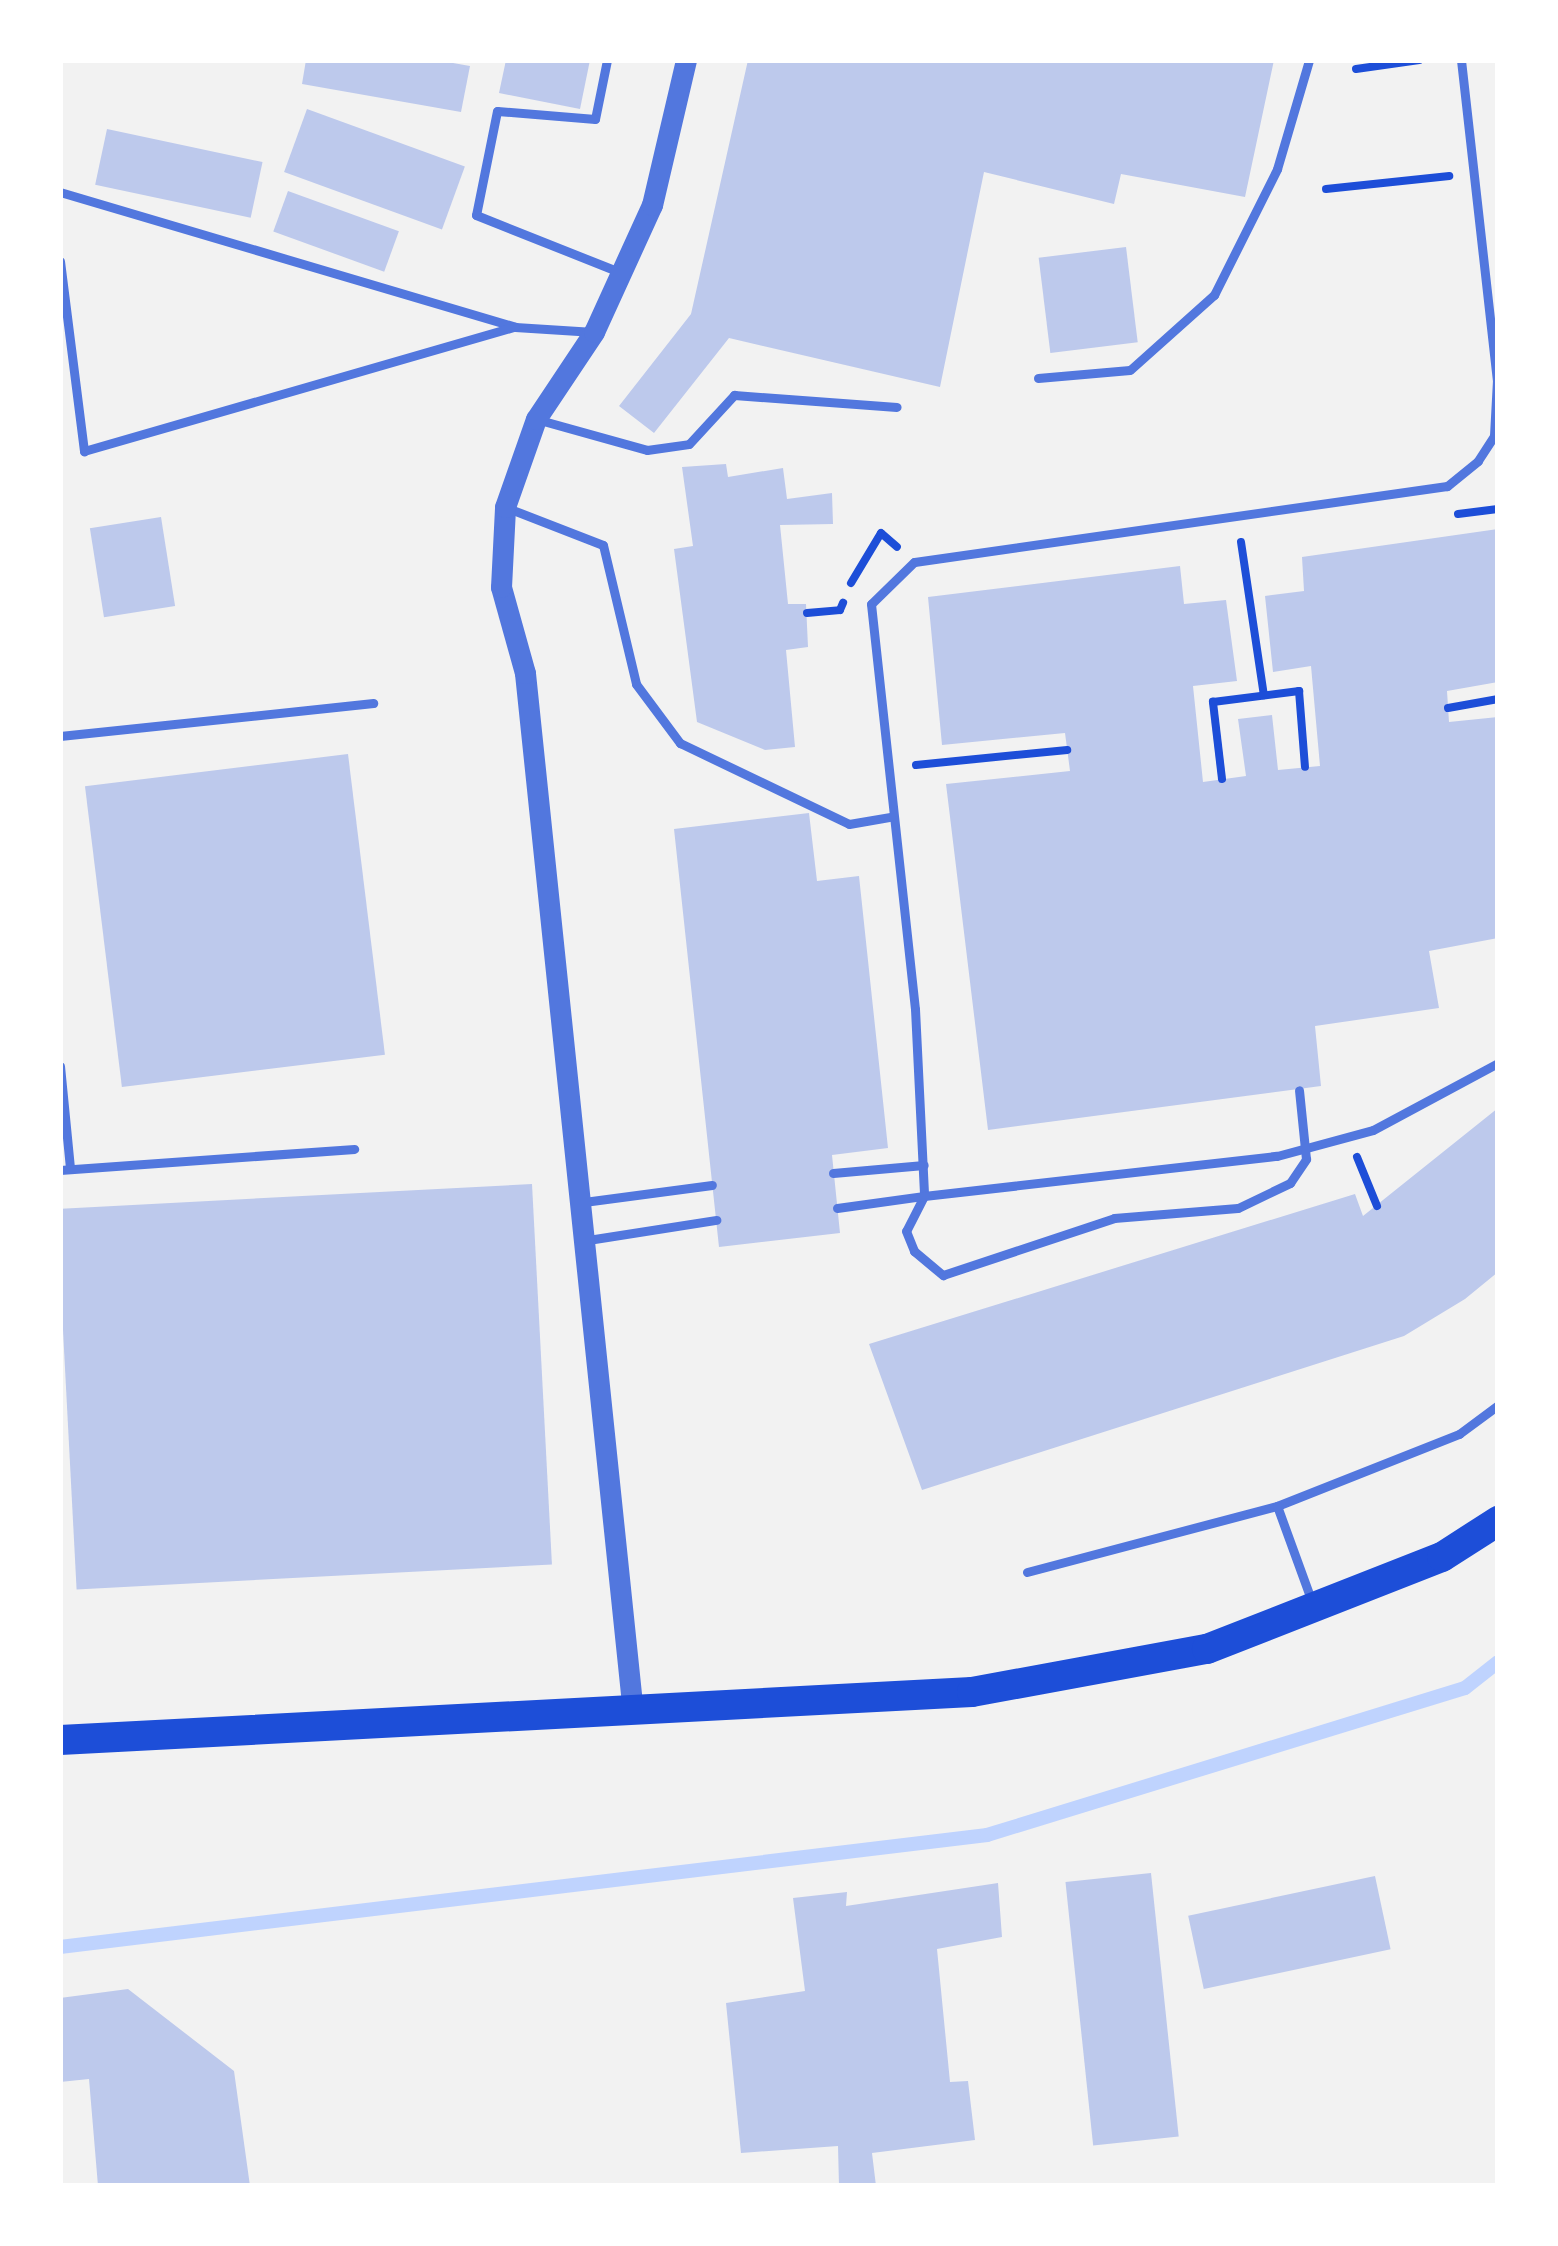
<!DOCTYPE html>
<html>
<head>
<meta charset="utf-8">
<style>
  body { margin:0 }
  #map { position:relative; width:1558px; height:2246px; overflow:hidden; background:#f2f2f2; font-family:"Noto Sans",sans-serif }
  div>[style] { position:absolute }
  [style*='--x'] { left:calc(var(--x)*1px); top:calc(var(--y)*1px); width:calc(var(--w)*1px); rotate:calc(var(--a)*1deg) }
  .stream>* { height:14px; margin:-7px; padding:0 7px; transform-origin:7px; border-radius:7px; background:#bfd3fe }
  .building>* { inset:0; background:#bdc9ec; transform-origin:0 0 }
  .path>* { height:8px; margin:-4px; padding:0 4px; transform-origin:4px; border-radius:4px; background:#1d4ed8 }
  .service>* { height:9px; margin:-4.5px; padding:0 4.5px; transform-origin:4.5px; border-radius:4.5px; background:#5277de }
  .tertiary>* { height:21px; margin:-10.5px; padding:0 10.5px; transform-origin:10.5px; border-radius:10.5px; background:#5277de }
  .primary>* { height:30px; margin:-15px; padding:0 15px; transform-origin:15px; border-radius:15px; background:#1d4ed8 }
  span { translate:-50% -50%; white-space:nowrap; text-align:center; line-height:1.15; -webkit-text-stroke:12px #fff; paint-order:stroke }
  .frame { position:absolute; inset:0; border:63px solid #fff; pointer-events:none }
</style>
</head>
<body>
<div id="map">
  <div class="stream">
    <div style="--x:60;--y:1947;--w:934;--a:-6.89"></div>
    <div style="--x:987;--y:1835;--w:500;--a:-17.09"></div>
    <div style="--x:1465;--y:1688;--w:42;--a:-38.2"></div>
  </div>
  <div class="building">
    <div style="clip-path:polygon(306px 60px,436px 60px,470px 66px,461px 112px,302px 84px)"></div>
    <div style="clip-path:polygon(506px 60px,590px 60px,580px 109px,499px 93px)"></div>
    <div style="clip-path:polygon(748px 60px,1274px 60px,1245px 197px,1121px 174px,1114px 204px,984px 172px,940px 387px,729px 338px,654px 433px,619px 406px,691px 314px)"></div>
    <div style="left:307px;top:109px;width:168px;height:67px;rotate:20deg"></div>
    <div style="left:107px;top:129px;width:159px;height:57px;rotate:12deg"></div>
    <div style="left:288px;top:191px;width:118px;height:43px;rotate:20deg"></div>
    <div style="left:1126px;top:247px;width:96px;height:88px;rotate:83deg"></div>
    <div style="clip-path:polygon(726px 464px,728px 477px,783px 468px,787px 499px,832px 493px,833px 524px,780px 525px,788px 604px,806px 604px,808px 647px,786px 650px,795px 747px,765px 750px,697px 722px,674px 549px,693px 546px,682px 467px)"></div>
    <div style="left:161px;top:517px;width:90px;height:72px;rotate:81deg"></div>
    <div style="clip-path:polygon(1498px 529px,1498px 682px,1447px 691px,1449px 722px,1498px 717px,1498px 938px,1429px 951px,1439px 1008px,1315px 1026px,1321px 1086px,988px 1130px,946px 784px,1070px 771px,1065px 733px,942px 745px,928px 597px,1180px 566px,1184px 604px,1226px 600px,1237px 681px,1193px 686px,1203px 782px,1246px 776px,1238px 719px,1272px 715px,1278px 770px,1320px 766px,1311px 666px,1273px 672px,1265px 596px,1304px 591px,1302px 557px)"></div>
    <div style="left:348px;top:754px;width:303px;height:265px;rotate:83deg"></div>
    <div style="clip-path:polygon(809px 813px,817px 881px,859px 876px,888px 1148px,832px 1155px,840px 1233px,719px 1247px,674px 829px)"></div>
    <div style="clip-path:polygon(1498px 1108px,1498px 1272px,1465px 1299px,1404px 1336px,922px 1490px,869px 1344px,1355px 1194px,1363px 1216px)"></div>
    <div style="left:532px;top:1184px;width:381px;height:476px;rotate:87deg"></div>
    <div style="left:1151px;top:1873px;width:265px;height:86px;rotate:84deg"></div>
    <div style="left:1375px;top:1876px;width:75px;height:191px;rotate:78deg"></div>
    <div style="clip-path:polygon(998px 1883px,1002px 1937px,937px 1949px,950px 2082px,968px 2081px,975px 2140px,872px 2153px,876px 2186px,839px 2186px,838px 2146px,741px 2153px,726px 2003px,805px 1991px,793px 1898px,847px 1892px,846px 1906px)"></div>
    <div style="clip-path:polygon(128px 1989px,234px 2071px,250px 2186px,98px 2186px,89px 2079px,60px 2082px,60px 1998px)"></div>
  </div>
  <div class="path">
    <div style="--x:1356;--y:69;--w:64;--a:-8.1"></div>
    <div style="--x:1326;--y:189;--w:124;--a:-6"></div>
    <div style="--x:1458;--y:514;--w:40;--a:-7.1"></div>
    <div style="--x:1241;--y:542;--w:155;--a:81.5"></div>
    <div style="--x:851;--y:583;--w:58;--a:-59"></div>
    <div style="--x:881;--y:533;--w:21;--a:41"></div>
    <div style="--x:807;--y:613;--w:33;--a:-5"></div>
    <div style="--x:840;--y:610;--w:8;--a:-67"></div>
    <div style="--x:1448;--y:708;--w:51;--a:-10.2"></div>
    <div style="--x:916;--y:765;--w:152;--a:-5.7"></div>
    <div style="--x:1222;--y:779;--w:78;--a:-96.7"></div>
    <div style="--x:1213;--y:702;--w:87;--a:-7.3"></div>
    <div style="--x:1299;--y:691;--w:76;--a:85.5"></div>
    <div style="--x:1357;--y:1157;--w:53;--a:67.8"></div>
  </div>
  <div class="service">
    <div style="--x:607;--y:60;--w:60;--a:101.5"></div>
    <div style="--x:595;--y:119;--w:98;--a:-175.3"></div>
    <div style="--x:497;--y:111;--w:106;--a:101.4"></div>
    <div style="--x:476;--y:215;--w:157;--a:21.7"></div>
    <div style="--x:1461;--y:60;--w:322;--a:83.6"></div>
    <div style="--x:1497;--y:380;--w:56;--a:93.1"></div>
    <div style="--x:1494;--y:436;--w:30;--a:123"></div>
    <div style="--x:1478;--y:461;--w:40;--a:141"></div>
    <div style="--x:1447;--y:486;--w:538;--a:171.88"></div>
    <div style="--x:914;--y:562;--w:60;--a:135.7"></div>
    <div style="--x:871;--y:604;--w:407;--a:83.8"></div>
    <div style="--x:915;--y:1009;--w:187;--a:87.2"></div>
    <div style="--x:924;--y:1196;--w:355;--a:-6.5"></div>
    <div style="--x:1277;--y:1156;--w:99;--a:-15.2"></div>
    <div style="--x:1373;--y:1130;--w:142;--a:-28.2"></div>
    <div style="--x:60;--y:192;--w:475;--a:16.5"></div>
    <div style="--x:515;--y:327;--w:79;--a:3.6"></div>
    <div style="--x:60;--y:261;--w:192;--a:82.8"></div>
    <div style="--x:84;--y:451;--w:448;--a:-16.1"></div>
    <div style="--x:1038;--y:378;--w:92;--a:-5"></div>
    <div style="--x:1130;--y:370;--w:113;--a:-41.8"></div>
    <div style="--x:1214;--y:295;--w:141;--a:-63.4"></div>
    <div style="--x:1277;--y:169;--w:114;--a:-73.6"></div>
    <div style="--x:536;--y:419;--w:115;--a:15.6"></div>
    <div style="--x:647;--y:450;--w:42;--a:-8.1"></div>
    <div style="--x:689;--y:444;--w:67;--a:-47.4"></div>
    <div style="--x:734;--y:395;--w:163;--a:4.2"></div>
    <div style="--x:505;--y:507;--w:105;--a:21.2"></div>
    <div style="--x:603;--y:545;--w:143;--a:76.6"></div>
    <div style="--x:636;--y:684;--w:74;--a:53.3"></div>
    <div style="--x:680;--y:743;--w:187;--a:25.6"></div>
    <div style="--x:849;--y:824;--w:42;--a:-9.7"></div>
    <div style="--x:60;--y:736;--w:315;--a:-6"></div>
    <div style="--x:60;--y:1066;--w:102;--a:84.4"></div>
    <div style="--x:60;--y:1170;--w:295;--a:-4.1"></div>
    <div style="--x:833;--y:1173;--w:91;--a:-5"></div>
    <div style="--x:924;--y:1196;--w:39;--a:117"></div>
    <div style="--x:906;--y:1231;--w:22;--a:68"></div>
    <div style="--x:914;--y:1251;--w:38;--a:40"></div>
    <div style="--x:943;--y:1275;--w:180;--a:-18.4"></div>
    <div style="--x:1114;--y:1218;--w:124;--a:-4.6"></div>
    <div style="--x:1238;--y:1208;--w:58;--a:-25.7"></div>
    <div style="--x:1290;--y:1183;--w:29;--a:-56"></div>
    <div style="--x:1306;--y:1159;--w:69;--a:-95.8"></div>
    <div style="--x:584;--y:1202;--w:129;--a:-7.6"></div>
    <div style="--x:837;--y:1208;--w:88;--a:-7.9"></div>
    <div style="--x:588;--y:1240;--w:130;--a:-8.9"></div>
    <div style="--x:1027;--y:1572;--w:259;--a:-14.8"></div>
    <div style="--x:1312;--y:1602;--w:102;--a:-110"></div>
    <div style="--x:1277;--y:1506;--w:196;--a:-21.6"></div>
    <div style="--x:1459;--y:1434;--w:49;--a:-36.6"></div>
  </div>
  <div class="tertiary">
    <div style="--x:633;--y:1713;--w:1046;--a:-95.93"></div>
    <div style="--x:525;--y:673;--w:89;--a:-105.6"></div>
    <div style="--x:501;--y:587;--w:80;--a:-87.1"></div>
    <div style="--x:505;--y:507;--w:93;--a:-70.6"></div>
    <div style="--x:536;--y:419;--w:105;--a:-56.3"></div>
    <div style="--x:594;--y:332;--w:140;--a:-65.5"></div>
    <div style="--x:652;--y:205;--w:149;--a:-76.8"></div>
  </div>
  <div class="primary">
    <div style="--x:60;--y:1740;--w:913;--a:-3.01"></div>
    <div style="--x:972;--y:1692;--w:239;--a:-10.4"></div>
    <div style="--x:1207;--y:1649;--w:252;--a:-21.4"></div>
    <div style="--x:1442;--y:1557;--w:67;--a:-32.7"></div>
  </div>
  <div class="frame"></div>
</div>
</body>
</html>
